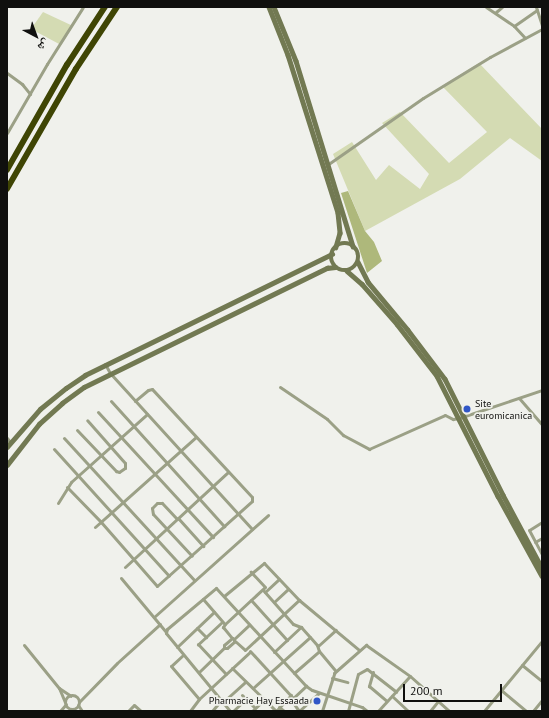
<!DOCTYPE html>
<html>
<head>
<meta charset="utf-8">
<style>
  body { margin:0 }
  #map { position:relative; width:549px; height:718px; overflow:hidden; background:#f0f1ec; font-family:"PT Sans","Noto Naskh Arabic",sans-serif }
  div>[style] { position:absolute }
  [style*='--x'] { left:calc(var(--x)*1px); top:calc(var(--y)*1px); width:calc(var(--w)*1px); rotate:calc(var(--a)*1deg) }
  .green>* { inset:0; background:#d4dbb3 }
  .forest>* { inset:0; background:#aeb87b }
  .street>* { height:3px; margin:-1.5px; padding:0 1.5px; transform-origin:1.5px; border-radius:1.5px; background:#9ba086 }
  .street>.ring { margin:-1.5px; padding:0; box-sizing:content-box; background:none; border:3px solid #9ba086; border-radius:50% }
  .secondary>* { height:4.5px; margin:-2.25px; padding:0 2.25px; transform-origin:2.25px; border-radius:2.25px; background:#727952 }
  .secondary>.ring { margin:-2.25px; padding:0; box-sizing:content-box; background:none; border:4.5px solid #727952; border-radius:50% }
  .highway>* { height:5.5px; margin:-2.75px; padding:0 2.75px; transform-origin:2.75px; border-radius:2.75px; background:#3f4504 }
  .dots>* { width:11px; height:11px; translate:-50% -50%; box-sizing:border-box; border:2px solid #f0f1ec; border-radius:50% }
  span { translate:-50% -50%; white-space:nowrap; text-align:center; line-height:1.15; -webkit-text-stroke:3.5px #f0f1ec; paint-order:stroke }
  .poi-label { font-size:10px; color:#10100e }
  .left { translate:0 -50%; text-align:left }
  .right { translate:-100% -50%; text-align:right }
  .frame { position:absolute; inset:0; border:8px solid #10100e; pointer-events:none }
  .north { position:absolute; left:16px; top:16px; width:40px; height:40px; -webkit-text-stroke:3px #f0f1ec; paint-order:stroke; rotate:139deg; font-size:11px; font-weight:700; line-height:16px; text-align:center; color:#10100e }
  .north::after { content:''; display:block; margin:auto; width:14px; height:18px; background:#10100e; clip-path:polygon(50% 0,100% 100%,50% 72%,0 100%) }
  .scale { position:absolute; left:403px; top:684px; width:99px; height:18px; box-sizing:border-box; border:2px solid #10100e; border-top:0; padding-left:5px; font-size:12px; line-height:14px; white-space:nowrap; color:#10100e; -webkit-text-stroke:3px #f0f1ec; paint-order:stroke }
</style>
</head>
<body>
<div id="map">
  <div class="green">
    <div style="clip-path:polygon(43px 12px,73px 26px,61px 45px,31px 29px)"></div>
    <div style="clip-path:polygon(479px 63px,542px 129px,542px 161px,510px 138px,460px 179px,365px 231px,333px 154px,352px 142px,376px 180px,389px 165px,420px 189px,429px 174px,382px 123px,400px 112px,449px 163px,487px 132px,442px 86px)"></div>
  </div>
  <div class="forest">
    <div style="clip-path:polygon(348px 191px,365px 231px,374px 242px,382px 261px,367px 273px,341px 193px)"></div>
  </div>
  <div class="street">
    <div style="--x:486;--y:7;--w:34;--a:34"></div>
    <div style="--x:514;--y:26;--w:16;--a:47"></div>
    <div style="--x:536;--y:7;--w:19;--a:72"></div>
    <div style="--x:496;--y:12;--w:8;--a:-40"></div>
    <div style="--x:514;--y:26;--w:28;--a:-35"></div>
    <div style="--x:7;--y:73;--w:19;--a:36"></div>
    <div style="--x:22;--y:84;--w:13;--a:51"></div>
    <div style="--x:7;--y:133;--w:80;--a:-59.9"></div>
    <div style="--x:47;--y:64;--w:67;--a:-57.7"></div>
    <div style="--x:327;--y:165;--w:117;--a:-34.9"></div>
    <div style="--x:423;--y:98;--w:79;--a:-31.5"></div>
    <div style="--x:490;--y:57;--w:59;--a:-28.3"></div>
    <div style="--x:105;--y:364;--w:10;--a:61"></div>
    <div style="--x:110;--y:373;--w:211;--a:47.7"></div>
    <div style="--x:280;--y:387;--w:57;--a:34.2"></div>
    <div style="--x:327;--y:419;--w:23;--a:45"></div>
    <div style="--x:343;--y:435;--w:30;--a:28"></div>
    <div style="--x:369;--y:449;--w:83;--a:-24.1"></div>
    <div style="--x:445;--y:415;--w:9;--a:27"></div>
    <div style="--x:453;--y:419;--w:6;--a:-9"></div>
    <div style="--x:459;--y:418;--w:88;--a:-18.6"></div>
    <div style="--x:519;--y:398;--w:35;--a:49"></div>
    <div style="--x:111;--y:401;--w:169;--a:47.9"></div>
    <div style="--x:98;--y:412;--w:170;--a:47.4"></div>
    <div style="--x:77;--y:430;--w:57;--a:46.4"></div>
    <div style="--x:116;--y:471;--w:3;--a:18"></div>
    <div style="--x:119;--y:472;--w:7;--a:-34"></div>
    <div style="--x:125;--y:468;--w:5;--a:-90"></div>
    <div style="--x:125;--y:463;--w:57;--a:-131.5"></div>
    <div style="--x:7;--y:438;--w:5;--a:53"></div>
    <div style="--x:64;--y:438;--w:193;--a:47.5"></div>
    <div style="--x:54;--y:449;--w:171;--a:47.8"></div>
    <div style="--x:67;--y:487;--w:49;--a:45.8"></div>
    <div style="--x:101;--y:522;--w:85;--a:48.8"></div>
    <div style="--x:157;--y:586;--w:127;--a:-41.8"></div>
    <div style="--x:252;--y:501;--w:4;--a:-90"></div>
    <div style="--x:252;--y:497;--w:147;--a:-132.8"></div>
    <div style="--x:152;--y:389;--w:4;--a:166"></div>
    <div style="--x:148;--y:390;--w:17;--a:140"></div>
    <div style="--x:58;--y:503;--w:25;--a:-58"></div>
    <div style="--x:71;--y:482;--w:102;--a:-41.8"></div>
    <div style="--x:178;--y:518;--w:38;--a:48"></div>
    <div style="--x:177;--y:519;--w:22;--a:-133"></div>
    <div style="--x:162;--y:503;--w:5;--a:180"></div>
    <div style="--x:157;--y:503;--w:7;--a:135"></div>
    <div style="--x:152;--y:508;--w:6;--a:81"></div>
    <div style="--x:153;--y:514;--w:57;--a:47.1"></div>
    <div style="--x:542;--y:522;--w:15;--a:148"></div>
    <div style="--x:529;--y:530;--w:27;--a:62"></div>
    <div style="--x:95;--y:527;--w:135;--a:-41.7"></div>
    <div style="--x:535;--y:542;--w:8;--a:-30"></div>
    <div style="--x:125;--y:567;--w:140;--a:-42.7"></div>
    <div style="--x:121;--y:578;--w:70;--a:50.2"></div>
    <div style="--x:263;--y:590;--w:45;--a:48.6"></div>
    <div style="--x:293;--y:624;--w:9;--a:21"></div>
    <div style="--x:301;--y:627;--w:13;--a:48"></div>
    <div style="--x:310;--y:637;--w:11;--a:49"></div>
    <div style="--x:317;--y:645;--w:6;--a:72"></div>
    <div style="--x:319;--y:651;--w:26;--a:50"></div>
    <div style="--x:265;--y:592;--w:19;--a:-43"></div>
    <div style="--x:224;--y:596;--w:52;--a:-39.5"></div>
    <div style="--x:264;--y:563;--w:51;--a:46.6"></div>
    <div style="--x:299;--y:600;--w:78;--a:39.8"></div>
    <div style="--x:203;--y:599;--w:33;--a:49"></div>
    <div style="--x:225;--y:624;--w:4;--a:124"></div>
    <div style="--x:223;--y:627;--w:14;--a:51"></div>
    <div style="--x:251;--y:600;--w:54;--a:48"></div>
    <div style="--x:274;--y:602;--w:19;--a:-43"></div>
    <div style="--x:154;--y:617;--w:153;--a:-41.8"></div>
    <div style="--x:222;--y:622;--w:33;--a:137"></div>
    <div style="--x:198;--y:644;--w:41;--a:47"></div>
    <div style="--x:225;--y:624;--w:54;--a:-42.8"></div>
    <div style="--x:265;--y:587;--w:21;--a:-133"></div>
    <div style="--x:197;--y:628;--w:13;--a:45"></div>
    <div style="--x:235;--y:641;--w:13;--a:42"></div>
    <div style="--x:245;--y:650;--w:74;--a:-42.8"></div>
    <div style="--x:24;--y:645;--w:55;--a:50.9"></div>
    <div style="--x:59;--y:688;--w:15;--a:67"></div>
    <div style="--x:318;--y:646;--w:24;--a:-42"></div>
    <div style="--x:177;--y:647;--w:51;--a:-43.4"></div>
    <div style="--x:224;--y:648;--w:3;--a:0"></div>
    <div style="--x:227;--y:648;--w:9;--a:-41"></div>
    <div style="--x:234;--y:642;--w:3;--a:-90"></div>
    <div style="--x:234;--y:639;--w:21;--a:-43"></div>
    <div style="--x:250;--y:651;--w:64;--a:47.5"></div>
    <div style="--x:274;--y:652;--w:37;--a:-43"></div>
    <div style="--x:183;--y:655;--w:16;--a:137"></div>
    <div style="--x:171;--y:666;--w:43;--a:49.7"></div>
    <div style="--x:522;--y:665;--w:26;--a:39"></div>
    <div style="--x:232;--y:668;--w:62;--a:44.3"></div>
    <div style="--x:199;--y:672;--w:35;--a:-44"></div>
    <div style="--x:224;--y:648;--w:3;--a:-90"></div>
    <div style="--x:224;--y:645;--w:11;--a:-41"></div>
    <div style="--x:232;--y:638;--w:2;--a:27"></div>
    <div style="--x:373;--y:672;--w:15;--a:106"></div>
    <div style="--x:369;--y:686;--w:23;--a:40"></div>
    <div style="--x:294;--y:673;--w:33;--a:-41"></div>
    <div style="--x:332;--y:678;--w:16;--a:15"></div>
    <div style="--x:59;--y:688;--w:14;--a:34"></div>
    <div style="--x:253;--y:688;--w:76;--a:-41.8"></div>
    <div style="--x:501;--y:690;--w:33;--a:40"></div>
    <div style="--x:242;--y:695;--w:18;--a:45"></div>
    <div class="ring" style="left:65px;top:695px;width:11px;height:11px"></div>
    <div style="--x:392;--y:696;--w:22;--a:43"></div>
    <div style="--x:79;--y:702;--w:54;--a:-45.7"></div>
    <div style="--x:117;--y:663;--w:58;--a:-42.2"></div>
    <div style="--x:223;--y:702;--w:30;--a:-42"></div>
    <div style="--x:78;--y:705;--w:7;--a:56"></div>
    <div style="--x:279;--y:707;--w:6;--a:39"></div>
    <div style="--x:60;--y:711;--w:9;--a:-49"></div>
    <div style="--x:128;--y:711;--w:8;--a:-45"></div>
    <div style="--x:134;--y:705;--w:9;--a:41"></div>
    <div style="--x:190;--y:711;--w:15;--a:-53"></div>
    <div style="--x:199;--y:699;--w:69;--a:-42.7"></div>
    <div style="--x:212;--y:711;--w:16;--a:-50"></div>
    <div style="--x:230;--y:711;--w:101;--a:-129.4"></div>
    <div style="--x:166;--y:633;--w:4;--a:-76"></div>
    <div style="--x:167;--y:629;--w:64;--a:-39.9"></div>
    <div style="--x:216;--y:588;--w:133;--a:47.4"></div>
    <div style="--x:306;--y:686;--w:7;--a:34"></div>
    <div style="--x:312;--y:690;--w:53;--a:18.8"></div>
    <div style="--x:362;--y:707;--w:6;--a:39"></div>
    <div style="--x:233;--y:711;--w:18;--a:-43"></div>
    <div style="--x:252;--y:711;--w:18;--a:-43"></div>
    <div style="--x:276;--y:711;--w:22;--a:-47"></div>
    <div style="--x:299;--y:711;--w:14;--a:-126"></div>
    <div style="--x:291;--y:700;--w:21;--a:-43"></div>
    <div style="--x:299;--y:711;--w:27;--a:-42"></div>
    <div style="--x:322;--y:711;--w:40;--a:-72"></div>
    <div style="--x:334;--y:673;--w:43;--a:-41.2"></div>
    <div style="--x:366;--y:645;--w:54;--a:35.2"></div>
    <div style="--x:410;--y:676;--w:52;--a:41.9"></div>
    <div style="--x:348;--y:711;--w:38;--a:-75"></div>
    <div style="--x:358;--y:674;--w:10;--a:-29"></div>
    <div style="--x:367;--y:669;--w:37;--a:38"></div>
    <div style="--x:378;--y:711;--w:47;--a:-47.6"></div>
    <div style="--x:430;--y:711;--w:13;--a:-51"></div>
    <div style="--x:484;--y:711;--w:91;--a:-50.4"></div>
    <div style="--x:533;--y:711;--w:14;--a:-51"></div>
  </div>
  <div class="secondary">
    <div style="--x:269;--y:7;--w:52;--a:68.4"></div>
    <div style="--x:288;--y:55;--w:166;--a:72.4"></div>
    <div style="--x:338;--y:213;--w:20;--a:84"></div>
    <div style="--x:340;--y:233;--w:15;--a:106"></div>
    <div style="--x:274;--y:7;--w:58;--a:67.8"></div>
    <div style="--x:296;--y:61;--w:194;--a:72.9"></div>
    <div class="ring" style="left:331px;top:243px;width:23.5px;height:23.5px"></div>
    <div style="--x:358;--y:262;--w:22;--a:63"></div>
    <div style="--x:368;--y:282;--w:62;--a:50.2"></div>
    <div style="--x:408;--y:330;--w:61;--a:52.9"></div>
    <div style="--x:445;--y:379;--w:130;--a:63.4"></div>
    <div style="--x:503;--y:495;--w:83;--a:61.9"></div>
    <div style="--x:347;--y:271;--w:20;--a:41"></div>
    <div style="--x:362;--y:284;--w:53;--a:48.8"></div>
    <div style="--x:397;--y:324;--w:66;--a:52.4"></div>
    <div style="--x:437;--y:376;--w:135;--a:63.1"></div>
    <div style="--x:498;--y:496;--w:91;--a:61.2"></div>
    <div style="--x:7;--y:447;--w:50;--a:-49"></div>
    <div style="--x:40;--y:409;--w:33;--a:-39"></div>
    <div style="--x:66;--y:388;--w:23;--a:-34"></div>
    <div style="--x:85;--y:375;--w:275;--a:-26.1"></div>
    <div style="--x:7;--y:465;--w:52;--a:-52"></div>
    <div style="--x:39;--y:424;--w:31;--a:-42"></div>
    <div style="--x:62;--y:403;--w:27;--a:-36"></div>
    <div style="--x:84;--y:387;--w:271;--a:-26.1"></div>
    <div style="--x:327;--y:268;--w:8;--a:-7"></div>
  </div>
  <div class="highway">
    <div style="--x:7;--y:170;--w:121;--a:-60.3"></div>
    <div style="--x:67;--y:65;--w:69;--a:-56.8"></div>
    <div style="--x:7;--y:189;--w:138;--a:-60.1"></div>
    <div style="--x:76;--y:69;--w:74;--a:-56.5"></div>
  </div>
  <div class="dots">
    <div style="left:467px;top:409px;background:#3157c7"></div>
    <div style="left:317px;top:701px;background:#3157c7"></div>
  </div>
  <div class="poi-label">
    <span class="left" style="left:475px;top:409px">Site<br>euromicanica</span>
    <span class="right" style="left:309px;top:701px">Pharmacie Hay Essaada</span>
  </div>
  <div class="frame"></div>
  <div class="north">ش</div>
  <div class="scale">200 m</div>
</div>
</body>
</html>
